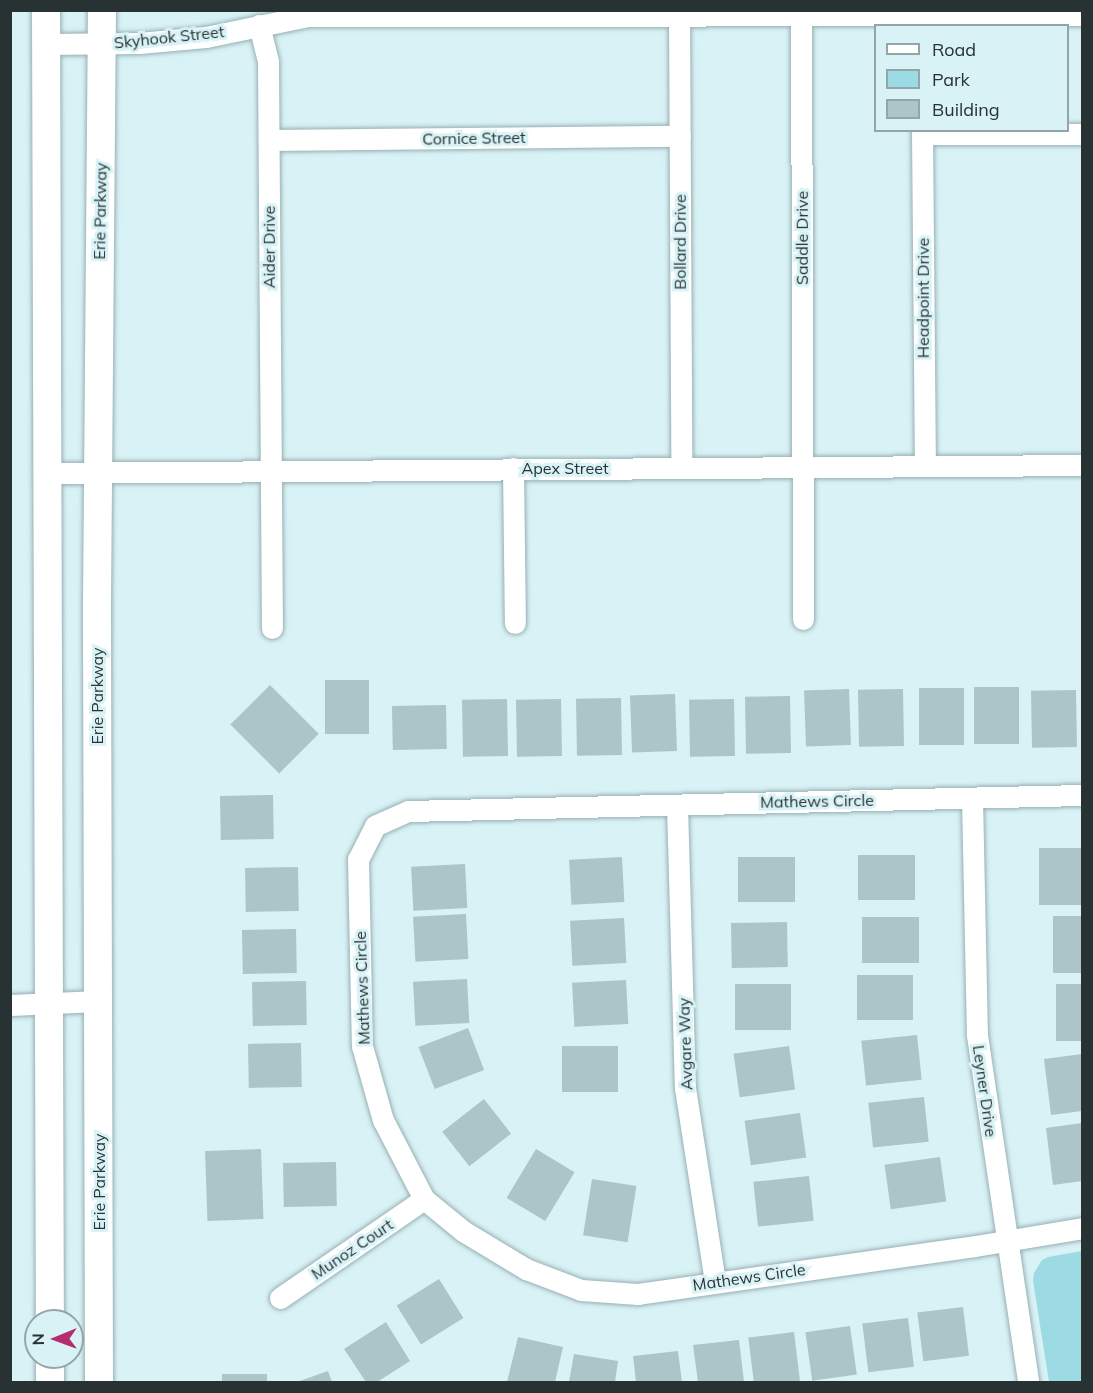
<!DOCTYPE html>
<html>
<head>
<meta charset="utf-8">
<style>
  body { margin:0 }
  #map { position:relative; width:1093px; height:1393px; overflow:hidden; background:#d8f2f6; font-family:Mulish,sans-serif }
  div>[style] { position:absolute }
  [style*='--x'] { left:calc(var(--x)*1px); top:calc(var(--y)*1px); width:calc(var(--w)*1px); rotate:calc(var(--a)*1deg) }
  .green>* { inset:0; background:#9ddbe4 }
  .building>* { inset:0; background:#abc5c8; transform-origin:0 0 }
  .roads { filter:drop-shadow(0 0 2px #97b0b3) drop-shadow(0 0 2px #97b0b3) }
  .street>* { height:21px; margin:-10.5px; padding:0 10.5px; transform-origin:10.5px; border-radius:10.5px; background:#fff }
  .secondary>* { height:28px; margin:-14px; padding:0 14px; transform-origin:14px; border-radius:14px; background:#fff }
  span { translate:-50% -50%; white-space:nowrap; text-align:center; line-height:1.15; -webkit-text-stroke:6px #d8f2f6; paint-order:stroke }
  .street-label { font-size:16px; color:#283233 }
  .frame { position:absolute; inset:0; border:12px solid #283233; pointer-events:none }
  .legend { position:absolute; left:874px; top:24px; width:195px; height:108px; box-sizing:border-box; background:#d8f2f6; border:2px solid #92a5a8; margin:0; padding:8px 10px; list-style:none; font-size:18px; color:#283233 }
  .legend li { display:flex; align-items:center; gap:12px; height:30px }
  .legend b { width:30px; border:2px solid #92a5a8 }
  .north { position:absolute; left:24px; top:1309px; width:60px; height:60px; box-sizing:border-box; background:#d8f2f6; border:2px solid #92a5a8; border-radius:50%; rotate:269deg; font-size:16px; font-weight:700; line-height:24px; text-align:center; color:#283233 }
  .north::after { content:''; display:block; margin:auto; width:21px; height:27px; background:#b52d6e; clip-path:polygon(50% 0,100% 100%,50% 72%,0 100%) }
</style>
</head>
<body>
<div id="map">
  <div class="green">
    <div style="clip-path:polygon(1082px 1251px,1082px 1382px,1049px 1382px,1033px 1281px,1034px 1273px,1042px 1260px,1048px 1257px)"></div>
  </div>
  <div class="building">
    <div style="left:325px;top:680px;width:44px;height:54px"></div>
    <div style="left:270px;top:685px;width:69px;height:56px;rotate:45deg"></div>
    <div style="left:974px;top:687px;width:45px;height:57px"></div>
    <div style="left:919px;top:688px;width:45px;height:57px"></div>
    <div style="left:849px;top:689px;width:56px;height:45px;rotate:88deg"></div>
    <div style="left:903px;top:689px;width:57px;height:45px;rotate:89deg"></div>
    <div style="left:1076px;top:690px;width:57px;height:45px;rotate:89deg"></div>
    <div style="left:675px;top:694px;width:57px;height:45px;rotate:88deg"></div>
    <div style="left:790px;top:696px;width:57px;height:45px;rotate:89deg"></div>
    <div style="left:621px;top:698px;width:57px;height:45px;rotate:89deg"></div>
    <div style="left:507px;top:699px;width:57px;height:45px;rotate:89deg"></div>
    <div style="left:561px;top:699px;width:57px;height:45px;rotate:89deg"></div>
    <div style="left:734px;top:699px;width:57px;height:45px;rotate:89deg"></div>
    <div style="left:446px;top:705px;width:44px;height:54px;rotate:89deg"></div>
    <div style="left:273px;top:795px;width:44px;height:53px;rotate:89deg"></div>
    <div style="left:1082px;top:848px;width:57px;height:43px;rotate:90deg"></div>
    <div style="left:858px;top:855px;width:57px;height:45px"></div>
    <div style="left:622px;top:857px;width:45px;height:53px;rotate:87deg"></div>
    <div style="left:738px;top:857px;width:57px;height:45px"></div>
    <div style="left:465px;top:864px;width:44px;height:54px;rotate:87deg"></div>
    <div style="left:298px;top:867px;width:44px;height:53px;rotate:89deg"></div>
    <div style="left:466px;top:914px;width:45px;height:53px;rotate:87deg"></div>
    <div style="left:1082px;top:916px;width:57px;height:29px;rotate:90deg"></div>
    <div style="left:919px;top:917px;width:46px;height:57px;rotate:90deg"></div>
    <div style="left:624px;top:918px;width:45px;height:54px;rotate:87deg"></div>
    <div style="left:787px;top:922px;width:45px;height:56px;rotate:89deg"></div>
    <div style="left:296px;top:929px;width:44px;height:54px;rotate:89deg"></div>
    <div style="left:857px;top:975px;width:56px;height:45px"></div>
    <div style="left:467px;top:979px;width:44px;height:54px;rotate:87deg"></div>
    <div style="left:626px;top:980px;width:44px;height:54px;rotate:87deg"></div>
    <div style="left:306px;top:981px;width:44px;height:54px;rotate:89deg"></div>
    <div style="left:735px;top:984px;width:56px;height:46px"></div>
    <div style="left:1082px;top:984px;width:57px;height:26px;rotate:90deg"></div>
    <div style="left:468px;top:1028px;width:45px;height:53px;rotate:69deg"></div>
    <div style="left:917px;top:1035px;width:45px;height:56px;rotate:84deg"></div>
    <div style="left:301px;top:1043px;width:44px;height:53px;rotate:89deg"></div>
    <div style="left:618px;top:1046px;width:46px;height:56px;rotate:90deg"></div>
    <div style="left:789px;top:1046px;width:44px;height:56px;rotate:82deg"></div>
    <div style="clip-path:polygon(1082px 1054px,1082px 1111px,1051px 1115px,1044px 1059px)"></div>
    <div style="left:924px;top:1097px;width:45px;height:56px;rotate:84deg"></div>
    <div style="left:484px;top:1099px;width:44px;height:53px;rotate:52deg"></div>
    <div style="left:800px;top:1113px;width:45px;height:56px;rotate:82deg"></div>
    <div style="clip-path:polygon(1082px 1123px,1082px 1181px,1053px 1185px,1046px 1128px)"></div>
    <div style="left:261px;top:1149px;width:70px;height:56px;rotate:88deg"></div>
    <div style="left:536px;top:1149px;width:45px;height:57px;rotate:31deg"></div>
    <div style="left:940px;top:1157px;width:45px;height:56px;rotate:82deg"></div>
    <div style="left:336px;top:1162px;width:44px;height:53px;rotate:89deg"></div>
    <div style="left:809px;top:1176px;width:45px;height:56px;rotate:84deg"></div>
    <div style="left:592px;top:1179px;width:45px;height:57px;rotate:9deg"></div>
    <div style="left:439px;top:1279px;width:46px;height:50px;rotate:58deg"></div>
    <div style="left:963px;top:1307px;width:49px;height:46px;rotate:83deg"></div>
    <div style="left:908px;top:1318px;width:49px;height:46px;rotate:83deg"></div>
    <div style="clip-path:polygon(386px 1322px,410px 1361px,377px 1382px,366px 1382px,344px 1349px)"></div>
    <div style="left:850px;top:1326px;width:49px;height:45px;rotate:82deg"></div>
    <div style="left:794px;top:1332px;width:49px;height:46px;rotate:83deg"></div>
    <div style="clip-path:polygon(518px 1337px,563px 1347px,555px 1382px,507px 1382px)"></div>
    <div style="clip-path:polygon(739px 1340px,744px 1382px,698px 1382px,693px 1345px)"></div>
    <div style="clip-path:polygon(678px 1351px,682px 1382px,636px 1382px,633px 1356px)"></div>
    <div style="clip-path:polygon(574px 1354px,618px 1361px,615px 1382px,569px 1382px)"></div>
    <div style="clip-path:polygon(328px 1371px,332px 1382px,297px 1382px)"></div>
    <div style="left:267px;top:1374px;width:8px;height:45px;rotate:90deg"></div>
  </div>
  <div class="roads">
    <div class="street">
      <div style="--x:679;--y:10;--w:457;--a:89.7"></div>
      <div style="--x:801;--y:10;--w:609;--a:89.81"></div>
      <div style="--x:259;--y:25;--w:38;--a:76"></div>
      <div style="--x:268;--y:62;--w:566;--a:89.6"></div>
      <div style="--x:46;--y:44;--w:93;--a:-0.6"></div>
      <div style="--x:139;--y:43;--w:67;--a:-5.1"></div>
      <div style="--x:206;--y:37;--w:103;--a:-11.7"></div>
      <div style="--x:307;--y:16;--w:775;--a:-0.07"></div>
      <div style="--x:922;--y:130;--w:336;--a:89.5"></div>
      <div style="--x:922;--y:134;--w:160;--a:0"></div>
      <div style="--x:269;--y:140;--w:411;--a:-0.6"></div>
      <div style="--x:513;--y:468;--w:155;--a:89.3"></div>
      <div style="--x:47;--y:473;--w:1035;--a:-0.44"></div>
      <div style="--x:1082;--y:795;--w:674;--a:178.64"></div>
      <div style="--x:408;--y:811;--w:36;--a:156"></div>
      <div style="--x:375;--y:826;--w:37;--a:117"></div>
      <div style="--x:358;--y:859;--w:187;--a:88.8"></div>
      <div style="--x:362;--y:1046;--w:77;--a:74.2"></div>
      <div style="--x:383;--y:1120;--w:89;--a:62.6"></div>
      <div style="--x:424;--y:1199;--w:50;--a:39.4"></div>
      <div style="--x:463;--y:1231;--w:74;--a:31.1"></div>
      <div style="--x:526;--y:1269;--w:59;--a:20.9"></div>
      <div style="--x:581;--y:1290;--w:57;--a:4"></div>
      <div style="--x:638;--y:1294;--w:340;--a:-8.1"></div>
      <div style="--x:975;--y:1246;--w:109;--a:-9.5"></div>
      <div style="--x:972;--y:798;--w:237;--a:88.8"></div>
      <div style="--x:977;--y:1035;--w:351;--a:81.6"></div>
      <div style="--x:677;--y:805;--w:283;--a:88.4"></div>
      <div style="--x:685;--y:1088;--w:195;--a:81.2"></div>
      <div style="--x:10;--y:1005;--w:88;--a:-2.6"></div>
      <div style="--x:280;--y:1298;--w:175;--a:-34.5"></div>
    </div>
    <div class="secondary">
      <div style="--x:46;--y:10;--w:1311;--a:89.83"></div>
      <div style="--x:50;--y:1382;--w:25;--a:-90"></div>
      <div style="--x:99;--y:1382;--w:779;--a:-90.15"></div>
      <div style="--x:97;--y:603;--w:593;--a:-89.52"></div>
    </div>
  </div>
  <div class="street-label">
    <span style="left:169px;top:37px;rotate:-6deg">Skyhook Street</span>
    <span style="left:474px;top:138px;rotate:-1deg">Cornice Street</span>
    <span style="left:100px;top:211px;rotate:-89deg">Erie Parkway</span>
    <span style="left:802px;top:238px;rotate:-90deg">Saddle Drive</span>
    <span style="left:680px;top:242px;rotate:-90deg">Bollard Drive</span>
    <span style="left:269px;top:247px;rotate:-90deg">Aider Drive</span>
    <span style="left:923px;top:298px;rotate:-90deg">Headpoint Drive</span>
    <span style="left:565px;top:468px">Apex Street</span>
    <span style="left:97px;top:696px;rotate:-90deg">Erie Parkway</span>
    <span style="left:817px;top:801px;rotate:-1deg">Mathews Circle</span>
    <span style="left:362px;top:988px;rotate:-92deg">Mathews Circle</span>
    <span style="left:685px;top:1044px;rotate:-92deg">Avgare Way</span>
    <span style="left:985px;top:1091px;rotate:82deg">Leyner Drive</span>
    <span style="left:99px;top:1182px;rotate:-90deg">Erie Parkway</span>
    <span style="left:352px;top:1249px;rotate:-34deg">Munoz Court</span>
    <span style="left:749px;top:1277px;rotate:-8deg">Mathews Circle</span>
  </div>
  <div class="frame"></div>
  <ul class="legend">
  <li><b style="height:8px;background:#fff"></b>Road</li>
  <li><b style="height:16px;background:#9ddbe4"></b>Park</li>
  <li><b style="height:16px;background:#abc5c8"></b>Building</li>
  </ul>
  <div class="north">N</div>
</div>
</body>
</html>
